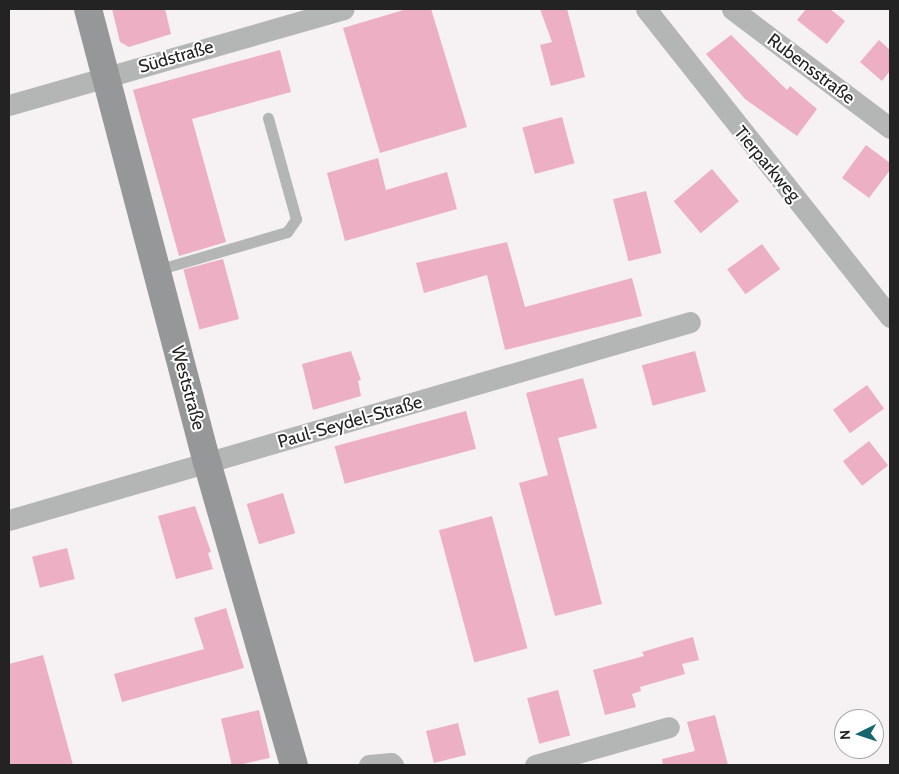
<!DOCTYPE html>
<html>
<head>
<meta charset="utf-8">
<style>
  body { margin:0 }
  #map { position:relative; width:899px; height:774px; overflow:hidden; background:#f6f2f3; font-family:Cabin,sans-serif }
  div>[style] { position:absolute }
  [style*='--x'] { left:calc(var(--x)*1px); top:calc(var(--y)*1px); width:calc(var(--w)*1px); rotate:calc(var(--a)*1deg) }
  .building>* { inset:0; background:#ecafc3; transform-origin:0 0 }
  .lane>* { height:11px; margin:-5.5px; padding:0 5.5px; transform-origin:5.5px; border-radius:5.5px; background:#b4b6b6 }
  .street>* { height:21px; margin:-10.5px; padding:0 10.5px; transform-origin:10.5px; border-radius:10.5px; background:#b4b6b6 }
  .secondary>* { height:28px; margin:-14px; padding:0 14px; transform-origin:14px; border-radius:14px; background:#959798 }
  span { translate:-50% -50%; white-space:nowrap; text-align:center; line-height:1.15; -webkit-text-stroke:4px #fff; paint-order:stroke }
  .street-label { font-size:18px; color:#242323 }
  .frame { position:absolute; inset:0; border:10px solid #242323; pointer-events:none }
  .north { position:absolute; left:834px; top:709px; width:50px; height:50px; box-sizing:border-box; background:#fff; border:1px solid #a7a7a7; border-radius:50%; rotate:266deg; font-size:14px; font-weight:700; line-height:20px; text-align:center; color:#242323 }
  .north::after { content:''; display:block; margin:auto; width:18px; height:22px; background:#18656d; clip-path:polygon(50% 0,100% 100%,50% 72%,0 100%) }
</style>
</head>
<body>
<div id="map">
  <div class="building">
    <div style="clip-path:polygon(112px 9px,165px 9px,171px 34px,129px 47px,120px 42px)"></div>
    <div style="clip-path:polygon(407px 9px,431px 9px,467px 127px,380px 153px,343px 28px)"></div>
    <div style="clip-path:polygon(540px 9px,567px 9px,585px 77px,551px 86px,540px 45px,552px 42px)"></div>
    <div style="clip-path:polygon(806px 9px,830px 9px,845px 21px,827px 44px,797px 20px)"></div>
    <div style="clip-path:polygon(731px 35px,787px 90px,790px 86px,817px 109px,797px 136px,745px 99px,706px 54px)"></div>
    <div style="clip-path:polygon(879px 40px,890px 50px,890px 71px,882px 81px,860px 62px)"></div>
    <div style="clip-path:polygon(280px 50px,291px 92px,192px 119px,226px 242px,179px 256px,133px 90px)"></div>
    <div style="left:562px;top:117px;width:48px;height:41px;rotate:75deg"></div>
    <div style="clip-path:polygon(866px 145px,890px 163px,890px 170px,869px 198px,842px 178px)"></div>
    <div style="clip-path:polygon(378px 158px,386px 190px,447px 172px,457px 209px,345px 241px,327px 173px)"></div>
    <div style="left:712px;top:169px;width:42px;height:50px;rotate:50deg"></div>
    <div style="left:646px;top:191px;width:64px;height:34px;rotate:76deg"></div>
    <div style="clip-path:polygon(507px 242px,525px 307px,632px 278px,642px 316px,505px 350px,487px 275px,424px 293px,416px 263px)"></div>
    <div style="left:762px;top:244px;width:31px;height:43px;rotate:54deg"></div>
    <div style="left:223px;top:259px;width:62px;height:41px;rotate:75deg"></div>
    <div style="clip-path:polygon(351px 351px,361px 380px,358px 381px,361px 396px,313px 410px,302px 364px)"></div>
    <div style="left:695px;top:351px;width:42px;height:55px;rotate:75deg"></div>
    <div style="clip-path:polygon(583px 378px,597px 428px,558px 438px,602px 604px,555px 616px,519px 483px,548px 475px,526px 393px)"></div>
    <div style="left:867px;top:385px;width:29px;height:42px;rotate:54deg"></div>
    <div style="left:466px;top:411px;width:39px;height:136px;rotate:75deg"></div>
    <div style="left:869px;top:441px;width:31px;height:33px;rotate:52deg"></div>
    <div style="left:283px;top:493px;width:42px;height:38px;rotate:73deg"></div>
    <div style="clip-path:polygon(195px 506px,211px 552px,208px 553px,213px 569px,176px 579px,158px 516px)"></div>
    <div style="left:492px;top:516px;width:137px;height:55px;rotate:75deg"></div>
    <div style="left:67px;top:548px;width:32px;height:36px;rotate:76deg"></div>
    <div style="clip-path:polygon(226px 608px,244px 668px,122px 702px,114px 674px,204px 649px,194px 618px)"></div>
    <div style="clip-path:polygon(693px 637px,699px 660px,682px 664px,685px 674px,640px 687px,641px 691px,632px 694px,636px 707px,605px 715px,593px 670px,644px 656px,642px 652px)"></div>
    <div style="clip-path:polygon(43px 655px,73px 765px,9px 765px,9px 664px)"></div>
    <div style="left:558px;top:690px;width:47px;height:32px;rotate:75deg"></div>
    <div style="left:259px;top:710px;width:49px;height:39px;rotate:77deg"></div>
    <div style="clip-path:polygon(715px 715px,728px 765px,663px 765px,662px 759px,695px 751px,687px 722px)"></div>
    <div style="left:458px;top:723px;width:33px;height:33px;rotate:76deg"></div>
  </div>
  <div class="lane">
    <div style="--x:157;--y:270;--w:135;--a:-16.3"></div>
    <div style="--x:287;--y:232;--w:16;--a:-55"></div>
    <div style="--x:296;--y:219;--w:105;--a:-105.5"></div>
  </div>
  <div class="street">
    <div style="--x:646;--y:9;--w:393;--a:51.6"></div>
    <div style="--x:732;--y:9;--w:198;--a:37"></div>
    <div style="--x:9;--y:105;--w:348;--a:-16"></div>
    <div style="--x:9;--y:520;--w:709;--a:-16.21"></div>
    <div style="--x:369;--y:765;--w:22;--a:-5"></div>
    <div style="--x:391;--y:763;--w:3;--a:45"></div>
    <div style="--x:535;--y:765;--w:139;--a:-15.8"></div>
  </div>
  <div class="secondary">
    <div style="--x:88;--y:9;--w:468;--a:75.3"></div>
    <div style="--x:207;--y:462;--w:315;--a:74"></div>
  </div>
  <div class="street-label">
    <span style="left:176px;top:57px;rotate:-16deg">Südstraße</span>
    <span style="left:811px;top:69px;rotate:37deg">Rubensstraße</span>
    <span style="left:767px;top:164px;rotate:50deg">Tierparkweg</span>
    <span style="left:188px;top:388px;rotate:75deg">Weststraße</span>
    <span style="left:350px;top:422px;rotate:-16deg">Paul-Seydel-Straße</span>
  </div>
  <div class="frame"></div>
  <div class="north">N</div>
</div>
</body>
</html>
